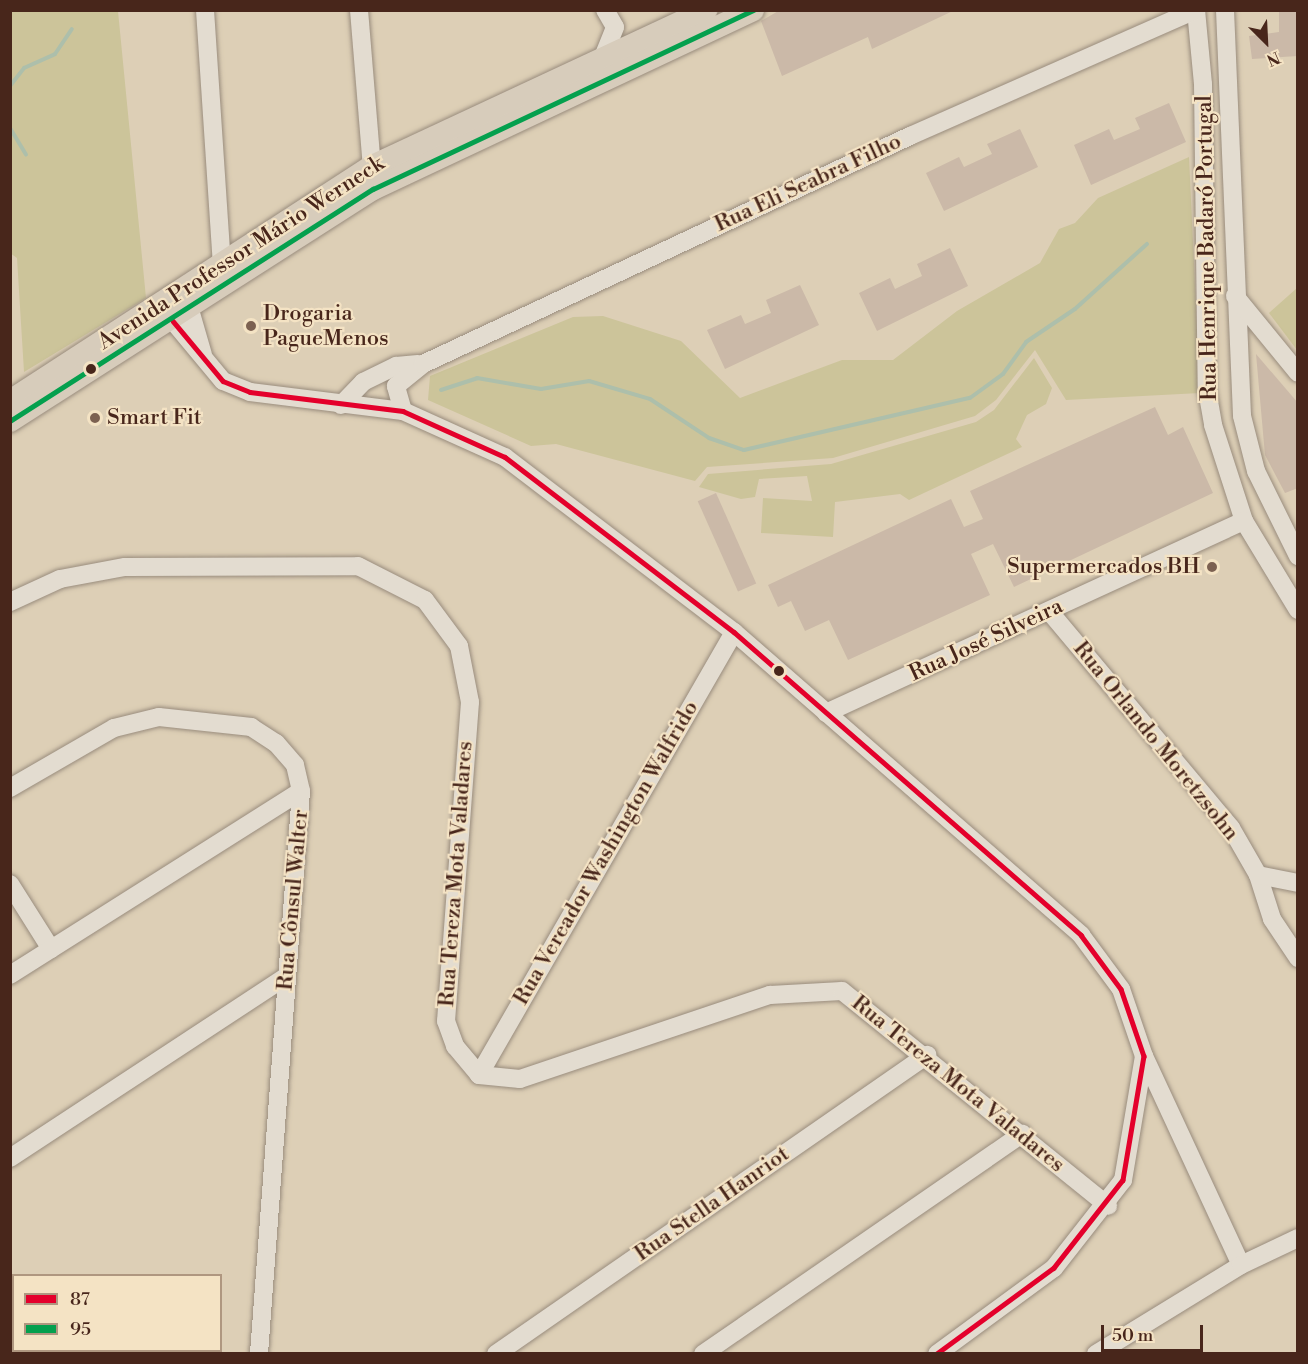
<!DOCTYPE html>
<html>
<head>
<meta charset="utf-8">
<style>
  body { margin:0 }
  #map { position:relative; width:1308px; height:1364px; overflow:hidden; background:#ddcfb6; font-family:"Libre Bodoni",serif }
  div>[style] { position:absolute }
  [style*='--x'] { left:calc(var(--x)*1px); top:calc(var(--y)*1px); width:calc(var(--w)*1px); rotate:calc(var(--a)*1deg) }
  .green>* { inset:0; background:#ccc49a }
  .stream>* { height:4px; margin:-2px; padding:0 2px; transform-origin:2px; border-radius:2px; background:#adbfab }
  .building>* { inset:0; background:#cbb9a8; transform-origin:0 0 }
  .roads { filter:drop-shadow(0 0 2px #998c7d) drop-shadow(0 0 2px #998c7d) }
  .minor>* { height:18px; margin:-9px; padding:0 9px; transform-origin:9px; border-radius:9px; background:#e3dcd0 }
  .major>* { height:22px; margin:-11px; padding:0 11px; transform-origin:11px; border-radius:11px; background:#d7ccbb }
  .bus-1>* { height:4.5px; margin:-2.25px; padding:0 2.25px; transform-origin:2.25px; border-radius:2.25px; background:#e4002b }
  .bus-2>* { height:4.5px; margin:-2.25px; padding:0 2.25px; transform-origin:2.25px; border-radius:2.25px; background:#04a04e }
  .dots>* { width:16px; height:16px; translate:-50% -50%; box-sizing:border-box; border:3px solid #f4e3c4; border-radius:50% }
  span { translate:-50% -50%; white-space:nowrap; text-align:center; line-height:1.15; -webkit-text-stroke:4.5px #f4e3c4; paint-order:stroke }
  .street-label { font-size:22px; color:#48261b }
  .poi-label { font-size:22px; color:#48261b }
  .left { translate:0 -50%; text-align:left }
  .right { translate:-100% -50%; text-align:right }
  .frame { position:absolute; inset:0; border:12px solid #48261b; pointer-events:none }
  .legend { position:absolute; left:12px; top:1274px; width:210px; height:78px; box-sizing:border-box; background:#f4e3c4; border:2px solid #af9780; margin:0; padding:8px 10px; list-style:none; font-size:18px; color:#48261b }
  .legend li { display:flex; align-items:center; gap:12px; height:30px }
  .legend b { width:30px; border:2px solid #af9780 }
  .north { position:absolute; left:1236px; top:12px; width:60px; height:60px; -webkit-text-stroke:4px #f4e3c4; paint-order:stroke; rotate:156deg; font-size:16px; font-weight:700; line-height:24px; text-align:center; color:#48261b }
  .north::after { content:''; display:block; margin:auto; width:21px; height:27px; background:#48261b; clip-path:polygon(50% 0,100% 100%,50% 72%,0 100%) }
  .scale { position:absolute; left:1101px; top:1325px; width:102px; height:27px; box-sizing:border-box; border:3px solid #48261b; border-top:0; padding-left:8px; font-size:18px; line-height:21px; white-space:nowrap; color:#48261b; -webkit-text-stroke:4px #f4e3c4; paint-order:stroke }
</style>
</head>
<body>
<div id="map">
  <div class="green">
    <div style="clip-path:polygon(11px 10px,118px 11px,146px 298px,24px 372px,17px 258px,10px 253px)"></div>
    <div style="clip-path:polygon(1189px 157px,1200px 393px,1066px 400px,1035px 350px,996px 400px,975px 416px,833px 458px,707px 467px,695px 481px,556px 444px,531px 446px,428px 400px,430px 376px,573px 317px,603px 316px,681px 341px,740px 398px,842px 360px,893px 360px,957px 311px,1040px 263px,1059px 229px,1075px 223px,1098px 198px)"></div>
    <div style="clip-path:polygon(1297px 288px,1297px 350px,1269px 313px)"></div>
    <div style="clip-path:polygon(1034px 358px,1052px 388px,1046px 404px,1027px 415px,1016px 439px,1022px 447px,909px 500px,900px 494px,835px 502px,833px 537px,761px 533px,763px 498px,812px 501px,807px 476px,759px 479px,755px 497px,741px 499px,699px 487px,708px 474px,831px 464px,976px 422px,994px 410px)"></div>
  </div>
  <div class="stream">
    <div style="--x:10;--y:86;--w:23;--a:-52"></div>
    <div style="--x:24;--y:68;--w:34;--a:-24"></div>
    <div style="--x:55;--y:54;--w:30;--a:-56"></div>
    <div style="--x:10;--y:128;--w:31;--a:59"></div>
    <div style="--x:441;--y:390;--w:38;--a:-18"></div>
    <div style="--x:477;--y:378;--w:65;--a:9.8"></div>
    <div style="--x:541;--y:389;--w:49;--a:-9.5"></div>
    <div style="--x:589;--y:381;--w:64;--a:16.4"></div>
    <div style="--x:650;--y:399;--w:71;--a:33.5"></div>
    <div style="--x:709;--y:438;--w:37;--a:19"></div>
    <div style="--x:744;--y:450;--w:232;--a:-13"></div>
    <div style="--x:970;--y:398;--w:41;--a:-36"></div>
    <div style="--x:1003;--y:374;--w:39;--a:-54"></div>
    <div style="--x:1026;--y:342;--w:59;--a:-34"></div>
    <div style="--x:1075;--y:309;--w:97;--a:-42.1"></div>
  </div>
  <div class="building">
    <div style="clip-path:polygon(780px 10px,955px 10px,872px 49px,868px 37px,782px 76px,761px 21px)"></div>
    <div style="clip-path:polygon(1279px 10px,1298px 10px,1298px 56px,1252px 59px,1249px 36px,1279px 32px)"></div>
    <div style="clip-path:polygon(1169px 103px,1186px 142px,1091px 185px,1074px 145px,1109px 129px,1114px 140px,1140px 129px,1135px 118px)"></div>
    <div style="clip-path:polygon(1020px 129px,1038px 167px,944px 211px,926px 173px,959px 157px,964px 167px,992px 154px,987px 144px)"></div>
    <div style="clip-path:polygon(950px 248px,968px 286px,877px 331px,859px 293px,890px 278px,895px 289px,922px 276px,917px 264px)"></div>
    <div style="clip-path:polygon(800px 285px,819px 325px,725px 369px,707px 330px,741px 315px,745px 324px,771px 313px,766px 300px)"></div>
    <div style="clip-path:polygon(1256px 354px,1298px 403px,1298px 488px,1285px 493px,1265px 455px)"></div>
    <div style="clip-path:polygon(1155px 407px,1168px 435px,1183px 427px,1213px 493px,1014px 587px,993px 544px,971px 554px,990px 595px,848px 660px,829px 620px,805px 631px,791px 601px,778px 607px,768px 585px,951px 499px,964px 527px,983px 519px,970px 491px)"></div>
    <div style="left:716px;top:493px;width:99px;height:20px;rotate:66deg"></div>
  </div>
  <div class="roads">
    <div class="minor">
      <div style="--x:205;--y:10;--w:254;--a:86.2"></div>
      <div style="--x:359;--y:10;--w:170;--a:85.3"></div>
      <div style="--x:1196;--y:10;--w:74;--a:84.6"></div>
      <div style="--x:1203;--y:84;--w:306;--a:89.3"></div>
      <div style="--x:1207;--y:390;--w:36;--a:80"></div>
      <div style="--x:1213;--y:425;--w:101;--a:72.1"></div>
      <div style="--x:1244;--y:521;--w:104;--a:58.8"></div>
      <div style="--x:1225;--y:10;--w:406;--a:87.6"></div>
      <div style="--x:1242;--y:416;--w:57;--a:75.7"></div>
      <div style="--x:1256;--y:471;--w:95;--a:63.7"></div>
      <div style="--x:603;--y:57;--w:32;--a:-68"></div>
      <div style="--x:615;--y:27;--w:20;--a:-120"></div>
      <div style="--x:186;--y:296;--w:61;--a:73.9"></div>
      <div style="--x:1235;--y:296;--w:99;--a:50.7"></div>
      <div style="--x:173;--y:321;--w:78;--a:50.2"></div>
      <div style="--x:223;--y:381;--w:29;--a:22"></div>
      <div style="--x:250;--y:392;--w:154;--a:7.1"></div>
      <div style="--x:403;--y:411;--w:112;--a:24.3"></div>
      <div style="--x:505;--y:457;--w:288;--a:37.4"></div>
      <div style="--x:734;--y:632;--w:461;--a:41.1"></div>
      <div style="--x:1081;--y:935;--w:67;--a:53.5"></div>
      <div style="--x:1121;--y:989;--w:71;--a:71.1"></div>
      <div style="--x:1144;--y:1056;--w:126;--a:99.6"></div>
      <div style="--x:1123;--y:1180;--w:112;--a:128.1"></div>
      <div style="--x:1054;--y:1268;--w:145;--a:143.7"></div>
      <div style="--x:341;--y:405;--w:32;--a:-46"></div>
      <div style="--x:363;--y:382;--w:37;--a:-26"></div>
      <div style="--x:396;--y:366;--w:22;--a:-5"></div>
      <div style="--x:403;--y:411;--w:26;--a:-106"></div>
      <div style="--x:396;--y:386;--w:35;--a:-39"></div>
      <div style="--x:423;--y:364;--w:538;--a:-25.09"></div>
      <div style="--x:910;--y:136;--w:313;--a:-23.8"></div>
      <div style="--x:10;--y:602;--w:55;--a:-24.7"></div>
      <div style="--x:60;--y:579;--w:66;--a:-10.5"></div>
      <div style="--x:125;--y:567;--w:233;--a:-0.2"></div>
      <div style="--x:358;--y:566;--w:75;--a:26.9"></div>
      <div style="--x:425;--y:600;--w:57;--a:53.5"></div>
      <div style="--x:459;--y:646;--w:57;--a:78.9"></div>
      <div style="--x:470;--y:702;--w:320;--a:94.3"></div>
      <div style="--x:446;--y:1021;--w:27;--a:70"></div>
      <div style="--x:455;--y:1046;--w:38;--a:50"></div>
      <div style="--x:479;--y:1075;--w:41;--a:5.6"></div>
      <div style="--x:520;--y:1079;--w:264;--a:-18.6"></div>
      <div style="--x:770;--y:995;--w:72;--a:-3.2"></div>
      <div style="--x:842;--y:991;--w:342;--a:38.9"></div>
      <div style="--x:1049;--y:611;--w:283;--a:50"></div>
      <div style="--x:1231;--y:828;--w:54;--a:60.1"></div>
      <div style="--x:1258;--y:875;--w:46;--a:72.3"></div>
      <div style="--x:1272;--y:919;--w:47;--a:56.3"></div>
      <div style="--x:826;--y:713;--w:460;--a:-24.7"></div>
      <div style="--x:10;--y:788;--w:120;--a:-30"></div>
      <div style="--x:114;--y:728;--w:46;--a:-13.7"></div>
      <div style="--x:159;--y:717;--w:93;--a:6.2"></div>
      <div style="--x:251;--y:727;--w:30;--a:33"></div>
      <div style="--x:276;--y:743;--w:29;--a:49"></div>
      <div style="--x:295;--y:765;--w:27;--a:77"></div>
      <div style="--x:301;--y:791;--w:565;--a:94.27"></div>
      <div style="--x:1258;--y:875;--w:41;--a:11.3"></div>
      <div style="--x:10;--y:884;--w:77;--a:57.8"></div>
      <div style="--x:10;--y:975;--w:344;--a:-32.3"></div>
      <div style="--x:1144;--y:1056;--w:230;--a:65.1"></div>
      <div style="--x:479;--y:1075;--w:511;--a:-60.07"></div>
      <div style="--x:10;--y:1158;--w:330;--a:-33.3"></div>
      <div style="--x:496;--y:1354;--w:525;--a:-34.75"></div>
      <div style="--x:703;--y:1354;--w:388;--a:-34.6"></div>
      <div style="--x:1096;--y:1354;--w:170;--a:-31.5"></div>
      <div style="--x:1241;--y:1265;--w:63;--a:-25.3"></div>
    </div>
    <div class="major">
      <div style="--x:10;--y:401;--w:432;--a:-33"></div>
      <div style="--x:372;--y:166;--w:369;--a:-25"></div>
      <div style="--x:10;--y:421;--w:431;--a:-32.6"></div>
      <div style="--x:373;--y:189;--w:420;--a:-25.2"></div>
    </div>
  </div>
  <div class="bus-1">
    <div style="--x:173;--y:321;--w:78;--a:50.2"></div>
    <div style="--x:223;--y:381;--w:29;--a:22"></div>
    <div style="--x:250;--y:392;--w:154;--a:7.1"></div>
    <div style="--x:403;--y:411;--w:112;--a:24.3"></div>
    <div style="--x:505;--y:457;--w:288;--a:37.4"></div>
    <div style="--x:734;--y:632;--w:461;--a:41.1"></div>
    <div style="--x:1081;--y:935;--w:67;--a:53.5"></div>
    <div style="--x:1121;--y:989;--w:71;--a:71.1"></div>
    <div style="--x:1144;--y:1056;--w:126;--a:99.6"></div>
    <div style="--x:1123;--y:1180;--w:112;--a:128.1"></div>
    <div style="--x:1054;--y:1268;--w:145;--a:143.7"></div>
  </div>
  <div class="bus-2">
    <div style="--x:10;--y:421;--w:431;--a:-32.6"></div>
    <div style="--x:373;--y:189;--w:420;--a:-25.2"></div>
  </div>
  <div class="dots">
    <div style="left:251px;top:326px;background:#7c6151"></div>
    <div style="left:91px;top:369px;background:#48261b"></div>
    <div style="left:95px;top:418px;background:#7c6151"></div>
    <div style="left:1212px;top:567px;background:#7c6151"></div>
    <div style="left:779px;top:671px;background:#48261b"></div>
  </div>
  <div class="street-label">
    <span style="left:808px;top:183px;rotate:-25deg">Rua Eli Seabra Filho</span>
    <span style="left:1207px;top:248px;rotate:-91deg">Rua Henrique Badaró Portugal</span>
    <span style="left:241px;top:253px;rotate:-33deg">Avenida Professor Mário Werneck</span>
    <span style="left:986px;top:640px;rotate:-25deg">Rua José Silveira</span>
    <span style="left:1156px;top:741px;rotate:51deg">Rua Orlando Moretzsohn</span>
    <span style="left:606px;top:853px;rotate:-60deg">Rua Vereador Washington Walfrido</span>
    <span style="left:456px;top:874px;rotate:-86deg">Rua Tereza Mota Valadares</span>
    <span style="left:293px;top:900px;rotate:-85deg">Rua Cônsul Walter</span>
    <span style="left:958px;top:1084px;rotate:39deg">Rua Tereza Mota Valadares</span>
    <span style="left:712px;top:1204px;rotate:-35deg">Rua Stella Hanriot</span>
  </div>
  <div class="poi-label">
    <span class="left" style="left:263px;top:326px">Drogaria<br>PagueMenos</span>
    <span class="left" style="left:107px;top:418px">Smart Fit</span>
    <span class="right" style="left:1200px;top:567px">Supermercados BH</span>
  </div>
  <div class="frame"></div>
  <ul class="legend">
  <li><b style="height:8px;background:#e4002b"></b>87</li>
  <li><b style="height:8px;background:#04a04e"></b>95</li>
  </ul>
  <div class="north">N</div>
  <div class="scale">50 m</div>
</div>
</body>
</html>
